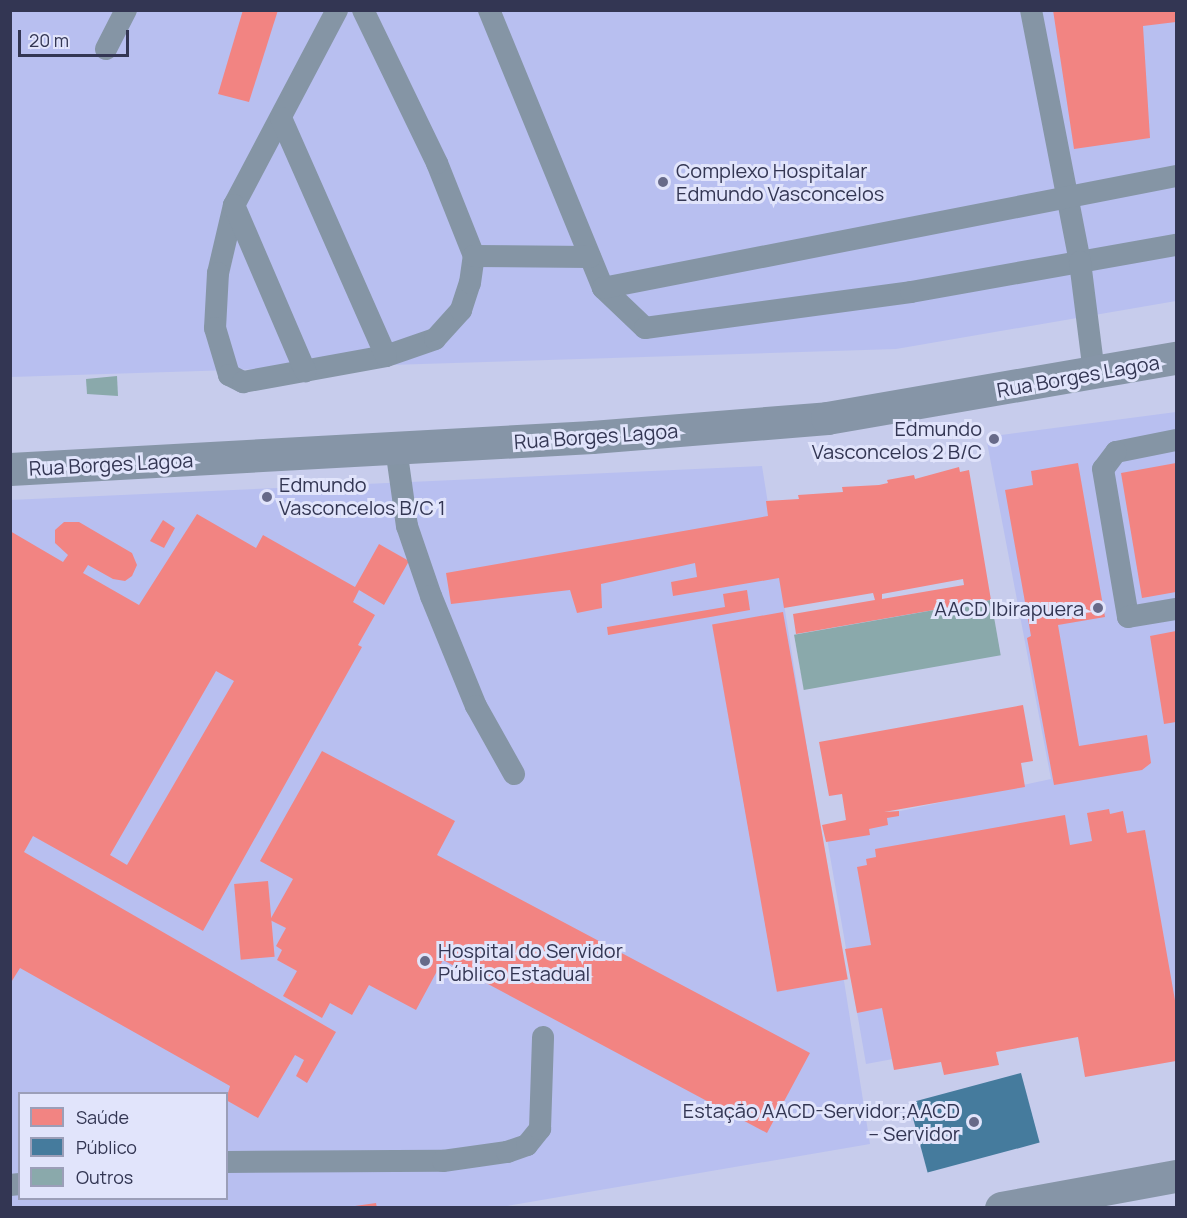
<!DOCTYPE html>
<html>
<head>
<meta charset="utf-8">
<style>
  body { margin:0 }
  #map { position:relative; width:1187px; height:1218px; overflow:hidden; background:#c7ccec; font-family:Manrope,sans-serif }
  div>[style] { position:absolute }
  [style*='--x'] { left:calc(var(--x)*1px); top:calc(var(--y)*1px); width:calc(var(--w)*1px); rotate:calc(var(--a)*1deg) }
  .built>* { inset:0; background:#b8bff0 }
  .health>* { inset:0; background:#f28482; transform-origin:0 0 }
  .public>* { inset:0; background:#457b9d; transform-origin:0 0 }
  .building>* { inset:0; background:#8aa9ab; transform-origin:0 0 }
  .lane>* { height:22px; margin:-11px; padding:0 11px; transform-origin:11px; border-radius:11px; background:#8595a5 }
  .secondary>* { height:33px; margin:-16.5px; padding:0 16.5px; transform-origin:16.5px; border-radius:16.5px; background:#8695a7 }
  .dots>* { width:16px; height:16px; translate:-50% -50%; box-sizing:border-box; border:3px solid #e1e4fb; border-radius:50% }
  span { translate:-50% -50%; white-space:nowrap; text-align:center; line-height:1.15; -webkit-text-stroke:6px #e1e4fb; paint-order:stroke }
  .poi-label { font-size:20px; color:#333653 }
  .left { translate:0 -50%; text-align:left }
  .right { translate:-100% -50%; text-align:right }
  .street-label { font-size:20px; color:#333653 }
  .frame { position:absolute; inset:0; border:12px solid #333653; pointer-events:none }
  .legend { position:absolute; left:18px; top:1092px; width:210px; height:108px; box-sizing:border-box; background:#e1e4fb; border:2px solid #9b9eb8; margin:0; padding:8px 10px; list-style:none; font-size:18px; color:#333653 }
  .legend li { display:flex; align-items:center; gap:12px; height:30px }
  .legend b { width:30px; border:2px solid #9b9eb8 }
  .scale { position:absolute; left:18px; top:30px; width:111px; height:27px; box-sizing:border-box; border:3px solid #333653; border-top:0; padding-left:8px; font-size:18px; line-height:21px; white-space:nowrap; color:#333653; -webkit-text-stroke:4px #e1e4fb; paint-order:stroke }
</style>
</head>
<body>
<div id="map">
  <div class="built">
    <div style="clip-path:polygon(11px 11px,1176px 11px,1176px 301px,896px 349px,11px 377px)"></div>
    <div style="clip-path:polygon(1176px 412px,1176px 1007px,866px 1064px,825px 827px,1051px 779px,986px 437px)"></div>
    <div style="clip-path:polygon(evenodd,762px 466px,870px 1144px,501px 1207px,11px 1207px,10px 500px,762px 466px,20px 1094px,226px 1094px,226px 1198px,20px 1198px,20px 1094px)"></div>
  </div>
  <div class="health">
    <div style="clip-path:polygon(243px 10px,278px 10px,249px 102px,218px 94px)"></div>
    <div style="clip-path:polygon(1053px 10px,1176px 10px,1176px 22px,1143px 26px,1150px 138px,1074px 149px)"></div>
    <div style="clip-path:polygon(1078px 463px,1105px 617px,1058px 625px,1079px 746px,1147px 735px,1151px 763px,1142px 770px,1054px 785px,1027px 638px,1031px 636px,1005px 490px,1033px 485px,1031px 471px)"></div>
    <div style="clip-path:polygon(1176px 463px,1176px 592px,1142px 598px,1121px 473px)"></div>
    <div style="clip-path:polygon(evenodd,959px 467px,960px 472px,969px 470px,991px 600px,796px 634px,793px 614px,875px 600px,873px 593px,784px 608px,779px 578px,673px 596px,671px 582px,697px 577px,695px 563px,601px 584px,602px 608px,577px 613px,570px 590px,451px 604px,446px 573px,768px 516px,766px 501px,799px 499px,798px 495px,843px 492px,842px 487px,879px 485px,888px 483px,887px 480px,914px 475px,915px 479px,959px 467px,963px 579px,964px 585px,882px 599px,882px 594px,963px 579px)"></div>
    <div style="clip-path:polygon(evenodd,197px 514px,256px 548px,263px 535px,355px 587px,379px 544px,409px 561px,384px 605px,359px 590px,353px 602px,375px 615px,358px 645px,362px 647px,203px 931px,33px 836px,24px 852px,336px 1032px,307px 1083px,296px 1076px,304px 1060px,295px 1055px,258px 1118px,226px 1100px,230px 1086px,20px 968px,10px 984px,10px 531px,63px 562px,68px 555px,55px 543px,55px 530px,64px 522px,79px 522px,132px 553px,137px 565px,132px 576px,125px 581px,113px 579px,88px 565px,83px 573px,139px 605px,197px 514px,216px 671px,234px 681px,127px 865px,110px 855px,216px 671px)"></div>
    <div style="clip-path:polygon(163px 520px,175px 528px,164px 548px,150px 541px)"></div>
    <div style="clip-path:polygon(747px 590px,750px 610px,608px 635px,607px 627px,725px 607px,723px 594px)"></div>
    <div style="left:783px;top:612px;width:373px;height:72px;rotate:80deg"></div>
    <div style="clip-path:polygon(1176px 631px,1176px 722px,1164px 724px,1150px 636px)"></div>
    <div style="clip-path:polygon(1023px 705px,1033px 761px,1021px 763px,1025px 787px,884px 812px,899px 811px,899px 816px,887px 818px,888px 825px,869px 829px,870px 835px,826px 842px,822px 825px,846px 820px,842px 794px,829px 796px,819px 742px)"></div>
    <div style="clip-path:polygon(322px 751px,455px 821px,437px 855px,810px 1053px,767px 1133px,443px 960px,416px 1010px,369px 985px,352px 1015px,330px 1003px,322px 1018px,283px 996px,297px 971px,277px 960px,282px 950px,276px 946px,286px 928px,270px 920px,293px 879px,260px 861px)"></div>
    <div style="clip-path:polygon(1109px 809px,1110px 814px,1123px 811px,1127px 833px,1145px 830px,1176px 1006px,1176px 1061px,1085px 1077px,1078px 1037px,996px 1052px,999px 1065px,944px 1075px,941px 1062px,894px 1070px,882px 1008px,857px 1013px,845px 949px,871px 945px,857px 867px,867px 865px,866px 859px,876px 857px,875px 849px,1065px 815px,1070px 845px,1092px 841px,1087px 813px)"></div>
    <div style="left:268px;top:881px;width:76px;height:34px;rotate:85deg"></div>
    <div style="clip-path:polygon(376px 1203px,377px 1208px,355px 1208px,355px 1206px)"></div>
  </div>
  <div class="public">
    <div style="left:1021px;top:1073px;width:72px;height:116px;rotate:75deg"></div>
  </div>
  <div class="building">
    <div style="clip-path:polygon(117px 376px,118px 396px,87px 394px,86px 379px)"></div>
    <div style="left:991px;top:600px;width:56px;height:200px;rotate:80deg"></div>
  </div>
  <div class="lane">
    <div style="--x:337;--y:10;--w:221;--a:117.8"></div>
    <div style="--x:234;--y:205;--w:70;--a:103.2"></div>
    <div style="--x:218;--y:273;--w:55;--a:93.1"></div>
    <div style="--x:215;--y:328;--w:49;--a:73.4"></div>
    <div style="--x:229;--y:375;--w:16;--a:27"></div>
    <div style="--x:243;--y:382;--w:145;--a:-10.3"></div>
    <div style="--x:386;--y:356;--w:52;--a:-19.1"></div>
    <div style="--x:435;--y:339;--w:39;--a:-48"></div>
    <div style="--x:461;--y:310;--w:28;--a:-72"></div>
    <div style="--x:470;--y:283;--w:27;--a:-82"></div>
    <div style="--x:474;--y:256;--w:100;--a:-111.7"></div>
    <div style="--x:437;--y:163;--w:170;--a:-115.8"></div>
    <div style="--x:489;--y:10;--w:300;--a:67.7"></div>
    <div style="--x:603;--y:288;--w:58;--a:43.6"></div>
    <div style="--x:645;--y:328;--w:268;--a:-7.7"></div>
    <div style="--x:911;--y:292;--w:269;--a:-10.1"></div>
    <div style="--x:1031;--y:10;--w:257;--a:79"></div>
    <div style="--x:1080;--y:262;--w:112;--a:82.8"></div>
    <div style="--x:106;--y:49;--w:44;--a:-62.9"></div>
    <div style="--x:281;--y:118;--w:260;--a:66.2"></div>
    <div style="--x:234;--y:205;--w:181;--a:66.8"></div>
    <div style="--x:474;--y:256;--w:116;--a:0.5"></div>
    <div style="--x:603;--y:288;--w:584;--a:-11.06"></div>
    <div style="--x:1176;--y:440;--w:61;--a:168.7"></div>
    <div style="--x:1116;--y:452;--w:21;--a:127"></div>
    <div style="--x:1103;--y:469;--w:150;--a:80.4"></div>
    <div style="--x:1128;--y:617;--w:49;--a:-9.5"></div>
    <div style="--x:396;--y:448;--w:79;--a:82"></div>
    <div style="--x:407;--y:526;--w:74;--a:71.1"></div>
    <div style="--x:431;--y:596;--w:119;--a:67.8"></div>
    <div style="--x:476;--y:706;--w:78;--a:60.8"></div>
    <div style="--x:226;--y:1162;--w:217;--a:-0.3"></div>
    <div style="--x:443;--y:1161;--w:65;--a:-8"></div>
    <div style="--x:507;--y:1152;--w:21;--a:-19"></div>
    <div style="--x:527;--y:1145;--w:21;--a:-51"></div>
    <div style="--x:540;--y:1129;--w:92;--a:-88.1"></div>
    <div style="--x:10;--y:1185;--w:10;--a:-6"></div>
  </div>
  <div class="secondary">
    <div style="--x:10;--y:469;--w:583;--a:-3.15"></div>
    <div style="--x:592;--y:437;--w:236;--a:-4.6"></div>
    <div style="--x:827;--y:418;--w:354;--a:-9.8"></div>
    <div style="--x:1001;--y:1208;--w:178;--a:-10.4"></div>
  </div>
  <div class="dots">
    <div style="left:663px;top:182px;background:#676a89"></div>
    <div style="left:994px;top:439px;background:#676a89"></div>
    <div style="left:267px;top:497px;background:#676a89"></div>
    <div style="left:1098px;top:608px;background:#676a89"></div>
    <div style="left:425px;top:961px;background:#676a89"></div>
    <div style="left:974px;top:1122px;background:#676a89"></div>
  </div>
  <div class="poi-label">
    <span class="left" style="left:676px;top:182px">Complexo Hospitalar<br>Edmundo Vasconcelos</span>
    <span class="right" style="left:982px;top:440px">Edmundo<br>Vasconcelos 2 B/C</span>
    <span class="left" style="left:279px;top:496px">Edmundo<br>Vasconcelos B/C 1</span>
    <span class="right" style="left:1084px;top:608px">AACD Ibirapuera</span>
    <span class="left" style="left:438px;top:962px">Hospital do Servidor<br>Público Estadual</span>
    <span class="right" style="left:960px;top:1122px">Estação AACD-Servidor;AACD<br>– Servidor</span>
  </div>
  <div class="street-label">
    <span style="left:1078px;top:376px;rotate:-10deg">Rua Borges Lagoa</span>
    <span style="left:596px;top:436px;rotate:-4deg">Rua Borges Lagoa</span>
    <span style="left:111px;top:464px;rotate:-3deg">Rua Borges Lagoa</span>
  </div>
  <div class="frame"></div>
  <ul class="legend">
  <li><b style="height:16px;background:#f28482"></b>Saúde</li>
  <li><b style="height:16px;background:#457b9d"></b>Público</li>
  <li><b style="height:16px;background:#8aa9ab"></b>Outros</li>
  </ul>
  <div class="scale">20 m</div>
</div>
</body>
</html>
